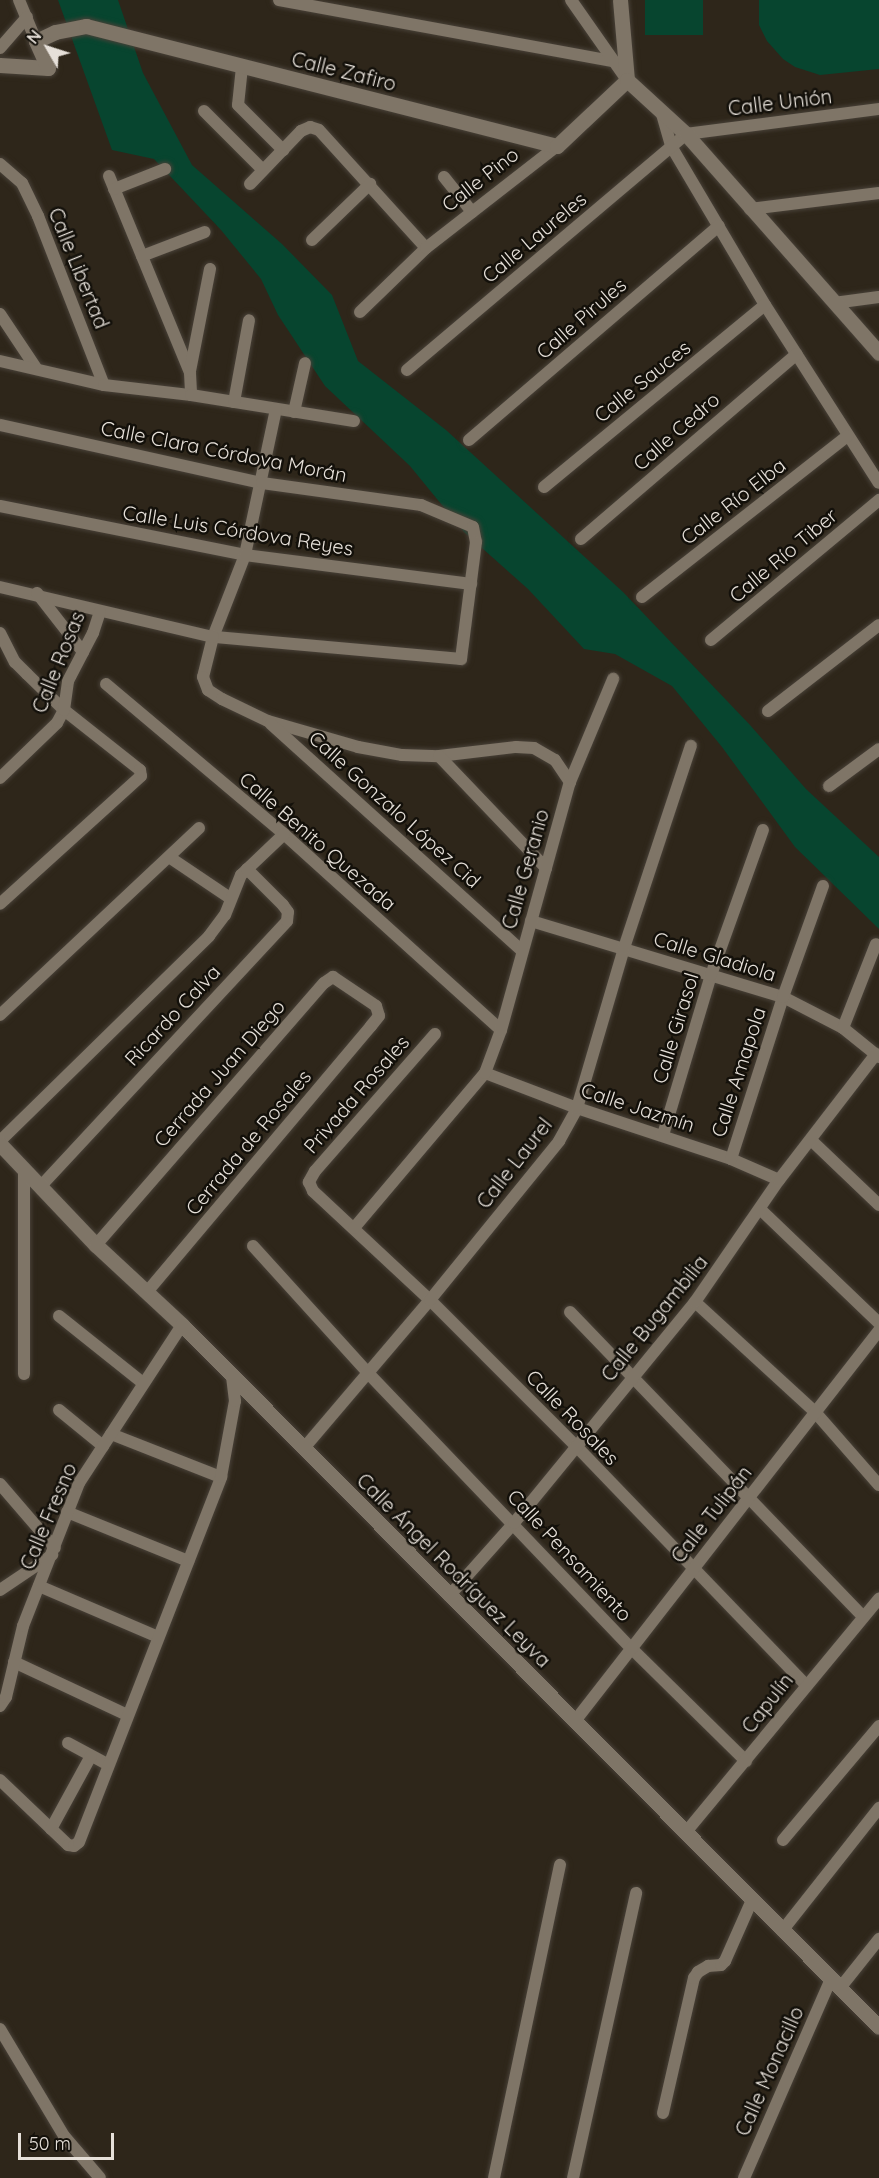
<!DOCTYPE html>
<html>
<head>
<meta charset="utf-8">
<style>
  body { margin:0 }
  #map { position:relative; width:879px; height:2178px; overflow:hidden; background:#2e261a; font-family:Quicksand,sans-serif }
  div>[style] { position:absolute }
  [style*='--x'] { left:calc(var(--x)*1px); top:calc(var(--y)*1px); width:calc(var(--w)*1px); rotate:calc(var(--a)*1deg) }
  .green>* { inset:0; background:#07452f; transform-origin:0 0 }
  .roads { filter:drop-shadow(0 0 2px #484138) drop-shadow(0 0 2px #484138) }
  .street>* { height:12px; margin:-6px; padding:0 6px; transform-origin:6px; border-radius:6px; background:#7f7567 }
  .secondary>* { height:15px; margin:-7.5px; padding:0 7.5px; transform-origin:7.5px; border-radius:7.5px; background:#7f7567 }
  span { translate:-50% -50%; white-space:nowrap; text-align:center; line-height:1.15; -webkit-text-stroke:5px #13100a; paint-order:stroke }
  .street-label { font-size:20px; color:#e6e0d9 }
  .north { position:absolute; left:18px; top:18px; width:60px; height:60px; -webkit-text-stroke:4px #13100a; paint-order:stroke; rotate:309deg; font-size:16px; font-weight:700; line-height:24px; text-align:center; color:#e6e0d9 }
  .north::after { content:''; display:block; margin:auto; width:21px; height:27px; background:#e6e0d9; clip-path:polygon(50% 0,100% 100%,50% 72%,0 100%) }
  .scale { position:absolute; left:18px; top:2133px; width:96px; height:27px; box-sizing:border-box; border:3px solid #e6e0d9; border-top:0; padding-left:8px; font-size:18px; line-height:21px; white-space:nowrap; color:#e6e0d9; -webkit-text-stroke:4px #13100a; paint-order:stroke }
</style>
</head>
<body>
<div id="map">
  <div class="green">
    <div style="clip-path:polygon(58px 0,118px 0,143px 73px,192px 165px,282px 244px,332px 295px,358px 361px,446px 430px,623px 592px,750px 725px,806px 789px,879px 857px,879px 929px,795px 847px,722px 747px,672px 686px,615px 654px,584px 649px,528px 589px,464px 532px,410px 466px,325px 386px,278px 315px,261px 279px,221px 230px,154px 159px,112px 150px)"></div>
    <div style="left:645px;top:0;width:58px;height:35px"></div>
    <div style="clip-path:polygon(759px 0,879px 0,879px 69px,820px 75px,795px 67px,783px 59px,767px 41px,759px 25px)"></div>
  </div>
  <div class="roads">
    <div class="street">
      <div style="--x:19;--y:0;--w:44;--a:67.5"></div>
      <div style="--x:279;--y:0;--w:339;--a:10.4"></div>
      <div style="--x:571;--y:0;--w:98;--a:55"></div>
      <div style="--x:0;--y:48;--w:41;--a:-48.9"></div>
      <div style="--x:242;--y:67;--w:38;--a:96"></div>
      <div style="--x:238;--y:105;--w:64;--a:45"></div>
      <div style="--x:204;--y:111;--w:83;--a:45"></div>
      <div style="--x:662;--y:114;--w:33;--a:74"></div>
      <div style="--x:671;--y:146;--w:185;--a:59.4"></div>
      <div style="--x:765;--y:305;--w:211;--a:57.4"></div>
      <div style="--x:0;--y:164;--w:29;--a:41"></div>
      <div style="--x:22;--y:183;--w:37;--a:64"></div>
      <div style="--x:38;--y:216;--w:181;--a:68.7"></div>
      <div style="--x:109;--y:176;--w:213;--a:67.6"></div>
      <div style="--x:190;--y:373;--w:22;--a:87"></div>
      <div style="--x:444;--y:177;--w:45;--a:51.3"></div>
      <div style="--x:250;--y:184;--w:74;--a:-46.1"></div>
      <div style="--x:301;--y:131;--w:10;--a:-24"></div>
      <div style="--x:310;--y:127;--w:9;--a:18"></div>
      <div style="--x:319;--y:130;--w:159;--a:47.8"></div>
      <div style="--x:114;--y:189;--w:55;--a:-21.4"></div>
      <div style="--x:750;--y:209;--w:130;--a:-7.1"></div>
      <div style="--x:312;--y:240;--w:81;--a:-44"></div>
      <div style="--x:142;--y:256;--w:67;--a:-20.9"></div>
      <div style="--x:834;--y:303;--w:45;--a:-7.6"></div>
      <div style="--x:360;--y:312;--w:92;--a:-44.1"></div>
      <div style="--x:426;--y:248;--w:166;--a:-37.9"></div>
      <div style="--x:0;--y:314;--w:65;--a:56.3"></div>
      <div style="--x:0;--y:361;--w:107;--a:13"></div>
      <div style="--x:104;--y:385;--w:88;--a:6.6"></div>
      <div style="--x:191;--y:395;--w:165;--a:9.1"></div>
      <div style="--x:407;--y:370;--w:365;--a:-40.2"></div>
      <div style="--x:686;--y:134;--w:195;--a:-7.4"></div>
      <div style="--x:190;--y:371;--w:104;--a:-78.9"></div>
      <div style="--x:234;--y:402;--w:83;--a:-79.6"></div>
      <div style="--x:276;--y:409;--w:149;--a:102"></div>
      <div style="--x:245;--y:555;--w:88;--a:111.3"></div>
      <div style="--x:213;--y:637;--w:41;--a:104"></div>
      <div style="--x:203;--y:677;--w:14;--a:69"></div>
      <div style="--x:208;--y:690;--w:17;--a:33"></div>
      <div style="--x:222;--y:699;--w:51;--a:25.6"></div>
      <div style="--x:268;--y:721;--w:94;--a:16.1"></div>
      <div style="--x:358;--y:747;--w:45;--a:10.3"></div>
      <div style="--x:402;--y:755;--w:37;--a:2"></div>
      <div style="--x:439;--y:756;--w:78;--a:-6.7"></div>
      <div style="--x:516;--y:747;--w:18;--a:3"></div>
      <div style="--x:534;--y:748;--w:24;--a:30"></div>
      <div style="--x:555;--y:760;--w:27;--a:56"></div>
      <div style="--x:294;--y:412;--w:50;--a:-77.3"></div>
      <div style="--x:0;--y:425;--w:268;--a:12.5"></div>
      <div style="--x:262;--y:483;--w:161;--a:7.9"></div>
      <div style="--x:421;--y:505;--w:56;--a:22.9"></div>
      <div style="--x:473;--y:527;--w:15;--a:79"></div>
      <div style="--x:476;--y:542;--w:118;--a:97.3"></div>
      <div style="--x:461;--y:659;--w:249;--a:-174.9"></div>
      <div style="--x:213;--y:637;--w:219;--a:-166.8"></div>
      <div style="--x:469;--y:440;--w:329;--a:-40.6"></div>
      <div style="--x:544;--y:487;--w:286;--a:-39.5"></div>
      <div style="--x:0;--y:506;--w:250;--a:11.3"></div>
      <div style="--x:245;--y:555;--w:228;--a:7.3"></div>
      <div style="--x:581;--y:539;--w:284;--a:-40.6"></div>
      <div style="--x:37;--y:593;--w:75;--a:52.1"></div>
      <div style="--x:642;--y:597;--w:261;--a:-38.1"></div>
      <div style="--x:0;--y:633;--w:33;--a:63"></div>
      <div style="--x:15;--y:662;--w:17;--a:45"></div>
      <div style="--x:27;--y:674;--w:52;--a:44.2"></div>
      <div style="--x:64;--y:710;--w:97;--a:38.3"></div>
      <div style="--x:140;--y:770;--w:6;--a:81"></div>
      <div style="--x:141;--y:776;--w:190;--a:137.8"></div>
      <div style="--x:711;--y:640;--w:219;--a:-39.8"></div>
      <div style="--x:106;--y:684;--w:233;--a:40.1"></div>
      <div style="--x:284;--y:834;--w:292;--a:42.1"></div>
      <div style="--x:768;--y:711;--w:140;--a:-37.8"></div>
      <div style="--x:271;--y:724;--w:338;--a:42.1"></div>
      <div style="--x:439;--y:756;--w:155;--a:46.3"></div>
      <div style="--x:0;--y:778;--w:79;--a:-44"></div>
      <div style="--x:57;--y:723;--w:15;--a:-62"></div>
      <div style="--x:64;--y:710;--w:29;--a:-82"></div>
      <div style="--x:68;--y:681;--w:54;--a:-62.5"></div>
      <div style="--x:93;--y:633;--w:22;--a:-72"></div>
      <div style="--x:829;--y:786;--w:62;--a:-36.5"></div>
      <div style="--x:169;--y:857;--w:73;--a:33.9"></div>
      <div style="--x:531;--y:921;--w:263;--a:16.8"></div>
      <div style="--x:783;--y:997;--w:68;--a:27.3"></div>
      <div style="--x:843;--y:1028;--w:46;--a:38.9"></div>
      <div style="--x:0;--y:1015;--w:273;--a:-43.2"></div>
      <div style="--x:843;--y:1028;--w:90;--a:-68.6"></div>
      <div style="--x:435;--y:1034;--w:182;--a:131.2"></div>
      <div style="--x:315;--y:1171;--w:13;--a:119"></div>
      <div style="--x:309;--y:1182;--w:10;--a:66"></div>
      <div style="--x:313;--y:1191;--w:160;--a:43"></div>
      <div style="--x:430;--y:1300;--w:206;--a:45"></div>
      <div style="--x:576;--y:1446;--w:332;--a:46.1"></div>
      <div style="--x:485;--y:1073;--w:98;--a:20.8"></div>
      <div style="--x:577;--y:1108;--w:162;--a:18.3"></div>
      <div style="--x:731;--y:1159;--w:52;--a:23.6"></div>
      <div style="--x:663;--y:1135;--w:167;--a:-73.3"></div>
      <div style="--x:711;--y:975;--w:154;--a:-70.3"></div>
      <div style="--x:811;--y:1140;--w:94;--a:43.7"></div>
      <div style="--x:0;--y:1141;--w:293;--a:-44.4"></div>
      <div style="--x:209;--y:936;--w:26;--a:-53"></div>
      <div style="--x:225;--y:915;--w:43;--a:-68.2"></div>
      <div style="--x:241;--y:875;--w:59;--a:-43.6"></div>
      <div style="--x:731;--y:1159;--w:170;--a:-72.2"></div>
      <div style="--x:783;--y:997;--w:118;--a:-70.2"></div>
      <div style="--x:40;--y:1187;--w:363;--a:-47.1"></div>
      <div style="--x:287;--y:921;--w:9;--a:-84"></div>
      <div style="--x:288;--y:912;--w:9;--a:-126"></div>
      <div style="--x:283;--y:905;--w:51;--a:-135"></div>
      <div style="--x:760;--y:1209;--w:165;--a:43.8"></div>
      <div style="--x:354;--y:1228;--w:203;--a:-49.8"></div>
      <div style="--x:485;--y:1073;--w:46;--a:-69.6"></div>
      <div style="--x:501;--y:1030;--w:257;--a:-74.5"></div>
      <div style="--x:570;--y:782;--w:112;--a:-67.3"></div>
      <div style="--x:96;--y:1245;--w:347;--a:-49"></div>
      <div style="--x:324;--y:983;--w:11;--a:-34"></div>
      <div style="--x:333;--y:977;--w:52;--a:34"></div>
      <div style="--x:376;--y:1006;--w:10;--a:73"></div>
      <div style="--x:379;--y:1016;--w:13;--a:129"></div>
      <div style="--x:371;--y:1026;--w:348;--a:130.1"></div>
      <div style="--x:253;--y:1246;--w:171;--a:47.8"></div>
      <div style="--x:368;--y:1373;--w:382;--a:46.3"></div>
      <div style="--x:632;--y:1649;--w:160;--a:44.5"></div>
      <div style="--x:695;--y:1302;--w:163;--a:42.5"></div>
      <div style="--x:815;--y:1412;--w:97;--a:48.8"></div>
      <div style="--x:570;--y:1312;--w:423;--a:46.1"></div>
      <div style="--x:59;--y:1316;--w:107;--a:38.6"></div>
      <div style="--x:24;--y:1374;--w:204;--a:-90"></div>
      <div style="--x:59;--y:1410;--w:57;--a:39.3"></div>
      <div style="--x:111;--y:1434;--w:118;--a:21.4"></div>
      <div style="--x:304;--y:1448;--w:194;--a:-49.6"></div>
      <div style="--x:430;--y:1300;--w:205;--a:-50.9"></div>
      <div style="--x:559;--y:1141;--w:38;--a:-61"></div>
      <div style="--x:577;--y:1108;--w:167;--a:-73.6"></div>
      <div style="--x:624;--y:948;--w:213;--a:-71.7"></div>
      <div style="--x:0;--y:1484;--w:84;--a:49.3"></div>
      <div style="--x:67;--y:1512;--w:131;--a:22"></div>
      <div style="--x:39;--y:1586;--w:129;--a:23.2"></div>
      <div style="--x:0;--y:1590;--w:63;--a:-33.9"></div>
      <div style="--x:449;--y:1596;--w:98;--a:-48.3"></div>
      <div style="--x:514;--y:1523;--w:286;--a:-50.7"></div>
      <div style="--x:695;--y:1302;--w:148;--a:-55.5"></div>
      <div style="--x:779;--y:1180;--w:159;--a:-52.4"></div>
      <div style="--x:14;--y:1662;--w:125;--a:25.1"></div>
      <div style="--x:0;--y:1706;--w:11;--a:-56"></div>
      <div style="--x:6;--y:1697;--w:73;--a:-76.5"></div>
      <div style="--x:23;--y:1626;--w:154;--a:-68.6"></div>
      <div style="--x:79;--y:1483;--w:189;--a:-56.9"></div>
      <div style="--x:575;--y:1721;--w:494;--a:-52.1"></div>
      <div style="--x:68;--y:1743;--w:44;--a:28.3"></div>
      <div style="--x:0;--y:1780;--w:94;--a:43.7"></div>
      <div style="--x:68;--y:1845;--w:6;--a:9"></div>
      <div style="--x:74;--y:1846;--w:6;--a:-39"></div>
      <div style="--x:79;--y:1842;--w:392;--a:-68.7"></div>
      <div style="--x:221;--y:1477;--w:77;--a:-79.6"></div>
      <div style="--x:235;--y:1401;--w:23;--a:-97"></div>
      <div style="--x:51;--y:1829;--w:83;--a:-61.3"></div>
      <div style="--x:686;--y:1832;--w:303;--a:-50.4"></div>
      <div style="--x:783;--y:1840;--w:149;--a:-49.9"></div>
      <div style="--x:782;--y:1931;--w:157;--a:-51.7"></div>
      <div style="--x:840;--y:1988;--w:63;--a:-51.5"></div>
      <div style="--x:0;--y:2029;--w:125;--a:59.1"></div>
      <div style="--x:64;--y:2136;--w:55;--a:49.4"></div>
      <div style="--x:663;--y:2113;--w:139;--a:-77.1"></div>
      <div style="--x:694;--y:1978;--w:7;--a:-56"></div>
      <div style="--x:698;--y:1972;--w:12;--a:-31"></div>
      <div style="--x:708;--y:1966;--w:13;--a:-4"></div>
      <div style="--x:721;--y:1965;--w:6;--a:-45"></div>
      <div style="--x:725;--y:1961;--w:67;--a:-66.1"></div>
      <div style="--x:494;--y:2178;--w:320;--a:-78.1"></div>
      <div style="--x:573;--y:2178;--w:292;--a:-77.5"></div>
      <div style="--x:744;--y:2178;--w:217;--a:-66.4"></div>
    </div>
    <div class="secondary">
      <div style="--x:620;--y:0;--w:80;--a:85"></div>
      <div style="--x:0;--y:65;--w:48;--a:3.6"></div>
      <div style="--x:48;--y:68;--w:30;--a:-114"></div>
      <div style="--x:36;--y:41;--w:21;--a:-25"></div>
      <div style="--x:55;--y:32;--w:32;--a:-11"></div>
      <div style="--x:86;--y:26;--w:486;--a:14.3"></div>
      <div style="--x:557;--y:146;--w:96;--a:-43.3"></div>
      <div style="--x:627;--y:80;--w:80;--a:42.5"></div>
      <div style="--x:686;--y:134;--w:292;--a:48.6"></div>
      <div style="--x:0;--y:1144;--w:139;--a:46.5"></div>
      <div style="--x:96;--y:1245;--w:117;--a:42.9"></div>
      <div style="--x:182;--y:1325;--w:989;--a:45.2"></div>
    </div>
  </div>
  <div class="street-label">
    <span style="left:344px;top:71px;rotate:14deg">Calle Zafiro</span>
    <span style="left:780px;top:102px;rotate:-7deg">Calle Unión</span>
    <span style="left:480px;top:179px;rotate:-38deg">Calle Pino</span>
    <span style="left:534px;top:237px;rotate:-40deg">Calle Laureles</span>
    <span style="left:79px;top:268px;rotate:68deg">Calle Libertad</span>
    <span style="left:581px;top:318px;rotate:-41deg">Calle Pirules</span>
    <span style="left:642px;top:381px;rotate:-39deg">Calle Sauces</span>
    <span style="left:676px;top:431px;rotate:-41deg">Calle Cedro</span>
    <span style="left:224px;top:451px;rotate:11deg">Calle Clara Córdova Morán</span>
    <span style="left:733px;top:501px;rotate:-38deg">Calle Río Elba</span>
    <span style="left:238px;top:530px;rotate:9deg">Calle Luis Córdova Reyes</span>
    <span style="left:783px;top:555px;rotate:-40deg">Calle Río Tiber</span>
    <span style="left:58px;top:662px;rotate:-68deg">Calle Rosas</span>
    <span style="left:395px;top:809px;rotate:42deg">Calle Gonzalo López Cid</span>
    <span style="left:318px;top:841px;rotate:41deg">Calle Benito Quezada</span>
    <span style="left:525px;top:869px;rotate:-74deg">Calle Geranio</span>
    <span style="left:715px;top:956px;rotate:17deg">Calle Gladiola</span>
    <span style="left:172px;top:1015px;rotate:-47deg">Ricardo Calva</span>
    <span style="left:675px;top:1028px;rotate:-73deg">Calle Girasol</span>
    <span style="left:738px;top:1072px;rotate:-72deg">Calle Amapola</span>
    <span style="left:219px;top:1073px;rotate:-49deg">Cerrada Juan Diego</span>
    <span style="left:356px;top:1094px;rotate:-49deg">Privada Rosales</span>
    <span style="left:638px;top:1107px;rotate:18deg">Calle Jazmín</span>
    <span style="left:248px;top:1142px;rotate:-50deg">Cerrada de Rosales</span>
    <span style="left:514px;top:1163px;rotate:-52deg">Calle Laurel</span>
    <span style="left:654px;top:1318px;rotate:-51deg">Calle Bugambilia</span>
    <span style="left:573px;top:1417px;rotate:46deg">Calle Rosales</span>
    <span style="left:711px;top:1514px;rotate:-52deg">Calle Tulipán</span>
    <span style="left:48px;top:1516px;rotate:-67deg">Calle Fresno</span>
    <span style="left:570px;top:1555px;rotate:47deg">Calle Pensamiento</span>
    <span style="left:454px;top:1570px;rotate:45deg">Calle Ángel Rodríguez Leyva</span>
    <span style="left:767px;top:1703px;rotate:-52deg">Capulín</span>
    <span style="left:769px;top:2071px;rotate:-66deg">Calle Monacillo</span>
  </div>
  <div class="north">N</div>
  <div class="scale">50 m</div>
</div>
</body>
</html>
